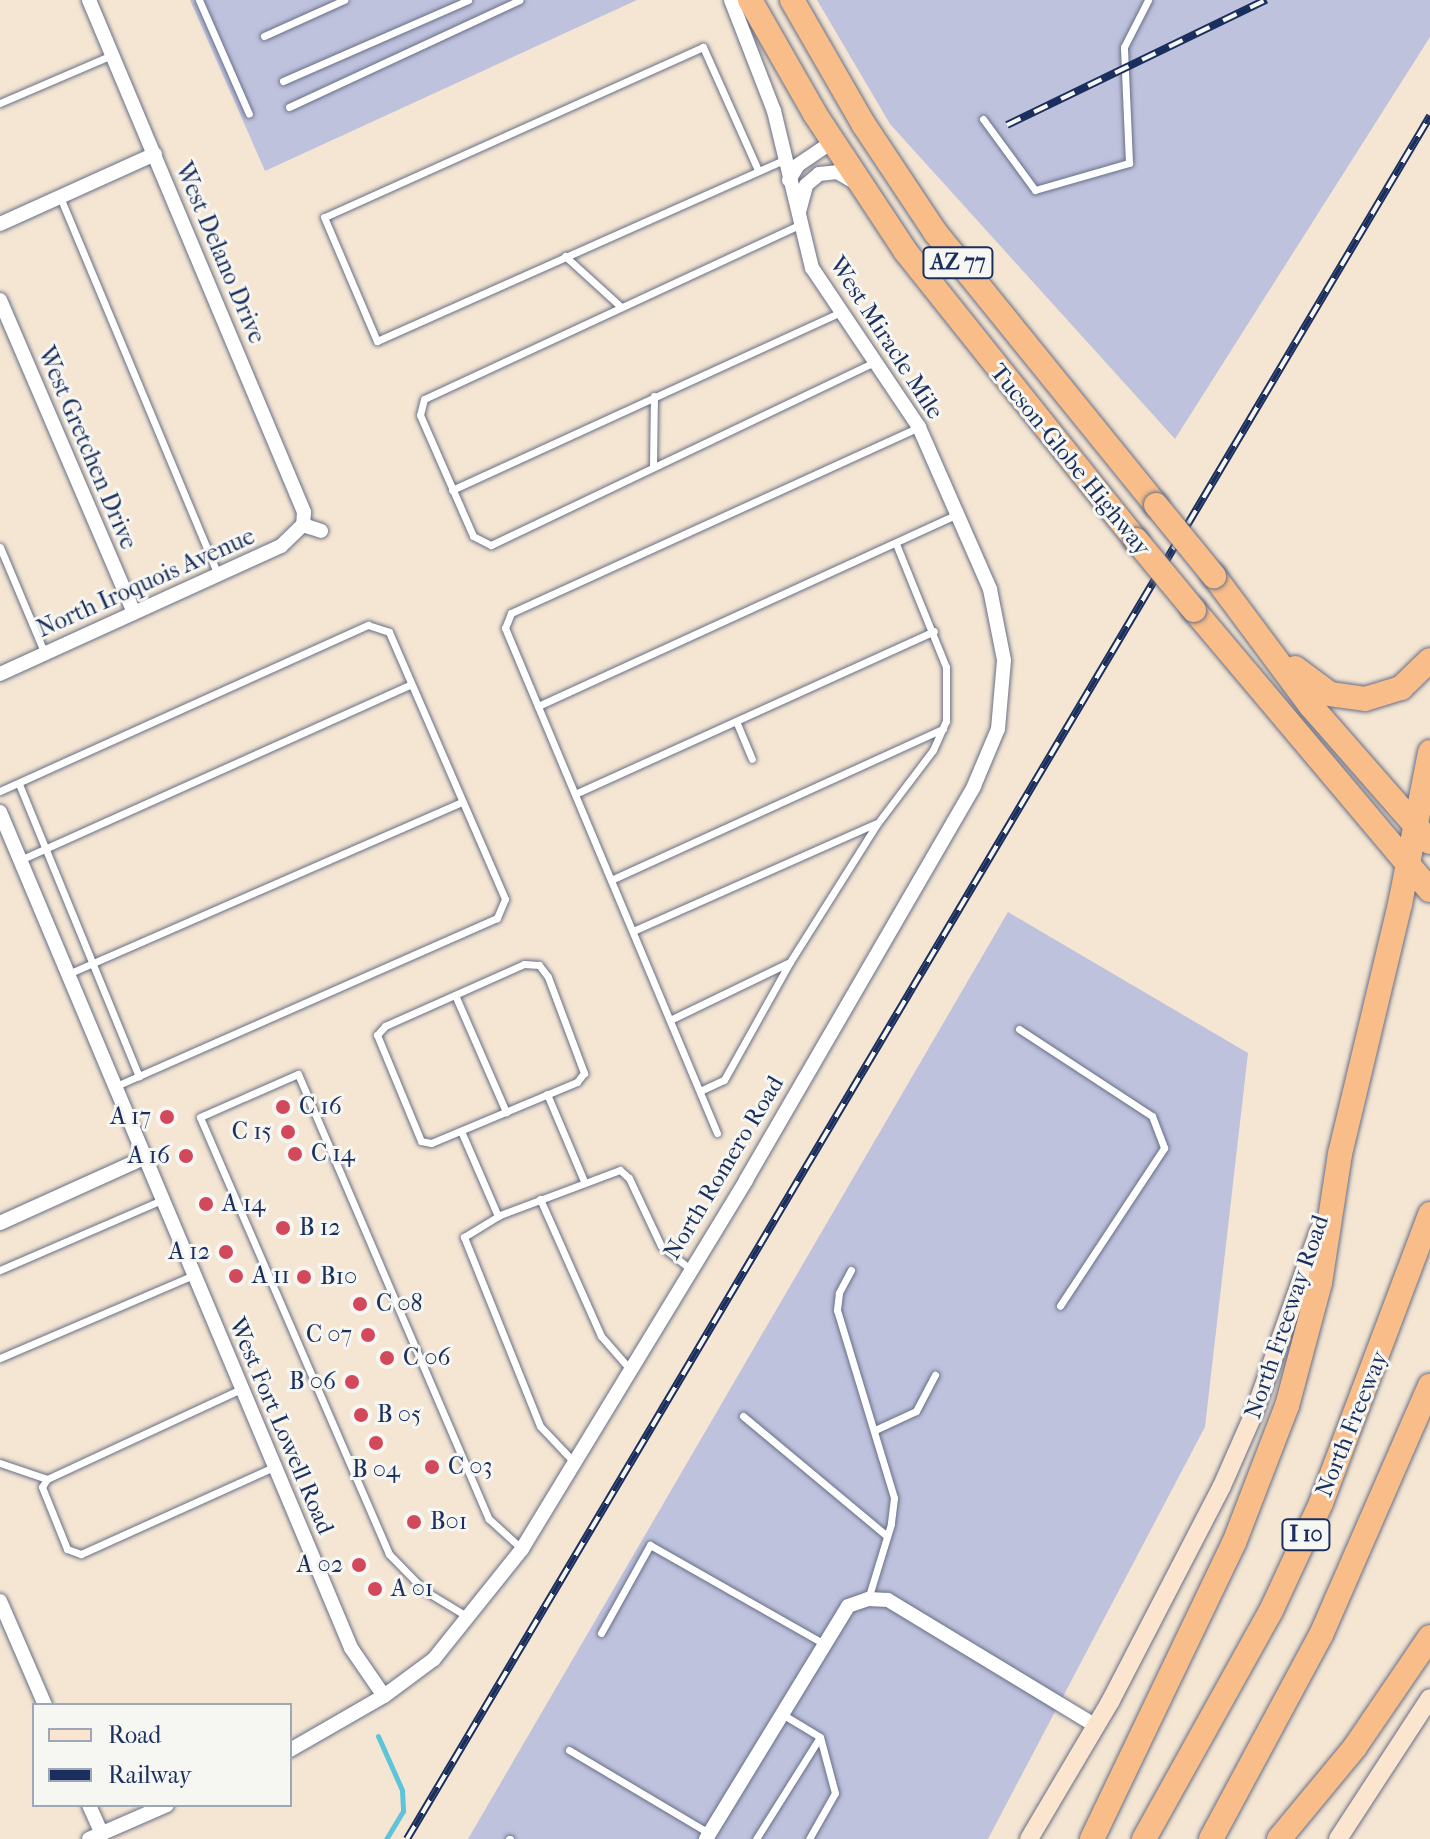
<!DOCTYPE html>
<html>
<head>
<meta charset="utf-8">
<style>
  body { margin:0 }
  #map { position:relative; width:1430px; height:1839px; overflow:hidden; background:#f5e6d3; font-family:"IM FELL French Canon",serif }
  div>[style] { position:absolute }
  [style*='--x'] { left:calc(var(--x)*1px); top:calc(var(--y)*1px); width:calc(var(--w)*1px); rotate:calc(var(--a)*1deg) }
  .industrial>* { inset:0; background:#bfc2dd }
  .stream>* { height:5px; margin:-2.5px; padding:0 2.5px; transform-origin:2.5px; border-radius:2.5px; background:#5dc4da }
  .roads { filter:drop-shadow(0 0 2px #676f87) drop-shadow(0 0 2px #676f87) }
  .lane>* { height:7px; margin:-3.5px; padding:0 3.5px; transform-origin:3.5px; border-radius:3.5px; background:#fff }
  .street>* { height:14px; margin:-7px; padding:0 7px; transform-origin:7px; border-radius:7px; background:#fff }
  .secondary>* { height:18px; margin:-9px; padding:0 9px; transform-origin:9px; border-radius:9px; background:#fce5cf }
  .highway>* { height:24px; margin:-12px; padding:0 12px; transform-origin:12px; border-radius:12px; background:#f8bd88 }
  .rail>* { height:8px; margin-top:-4px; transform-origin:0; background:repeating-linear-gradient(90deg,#f6f6f2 0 15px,#1b2f5e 0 30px); box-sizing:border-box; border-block:2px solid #1b2f5e }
  .bridges { filter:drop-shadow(0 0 2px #676f87) drop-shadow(0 0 2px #676f87) }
  .highway-bridge>* { height:24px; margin:-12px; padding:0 12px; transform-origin:12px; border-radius:12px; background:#f8bd88 }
  .dots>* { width:22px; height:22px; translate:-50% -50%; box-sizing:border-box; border:4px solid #f6f6f2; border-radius:50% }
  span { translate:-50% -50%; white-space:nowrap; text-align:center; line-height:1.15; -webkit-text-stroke:6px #f6f6f2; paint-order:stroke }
  .shield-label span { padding:2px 6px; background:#f6f6f2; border:2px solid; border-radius:6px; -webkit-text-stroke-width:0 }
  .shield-label { font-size:22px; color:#1b2f5e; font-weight:700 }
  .street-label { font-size:24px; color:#1b2f5e }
  .poi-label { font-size:24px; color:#1b2f5e }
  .left { translate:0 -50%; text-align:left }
  .right { translate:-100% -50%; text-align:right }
  .legend { position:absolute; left:32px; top:1703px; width:260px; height:104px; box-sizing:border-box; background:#f6f6f2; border:2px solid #9ea6b7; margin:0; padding:10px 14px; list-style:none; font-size:24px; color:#1b2f5e }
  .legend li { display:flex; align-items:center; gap:16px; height:40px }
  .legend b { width:40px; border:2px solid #9ea6b7 }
</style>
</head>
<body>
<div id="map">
  <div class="industrial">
    <div style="clip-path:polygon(190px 0,637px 0,265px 171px)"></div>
    <div style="clip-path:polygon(817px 0,1430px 0,1430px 37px,1175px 439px,890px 124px)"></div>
    <div style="clip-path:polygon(1008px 912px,1248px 1053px,1205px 1427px,988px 1839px,468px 1839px)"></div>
  </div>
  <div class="stream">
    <div style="--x:378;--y:1736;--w:59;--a:66"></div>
    <div style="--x:402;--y:1790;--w:21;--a:87"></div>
    <div style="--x:403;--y:1811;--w:33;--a:121"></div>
  </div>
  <div class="roads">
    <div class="lane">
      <div style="--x:199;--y:0;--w:124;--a:66.3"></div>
      <div style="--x:264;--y:36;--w:88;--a:-24.2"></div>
      <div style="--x:283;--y:81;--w:202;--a:-23.6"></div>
      <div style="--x:0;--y:103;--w:122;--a:-23.2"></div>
      <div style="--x:289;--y:107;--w:254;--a:-24.9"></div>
      <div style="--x:983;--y:119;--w:88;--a:53.8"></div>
      <div style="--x:1035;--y:190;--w:98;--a:-16"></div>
      <div style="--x:1129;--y:163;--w:116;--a:-92.5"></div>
      <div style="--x:1124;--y:47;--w:53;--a:-62.9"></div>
      <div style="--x:758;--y:170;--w:135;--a:-114.1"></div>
      <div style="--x:703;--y:47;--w:415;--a:155.8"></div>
      <div style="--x:324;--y:217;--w:135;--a:66.9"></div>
      <div style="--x:377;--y:341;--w:447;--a:-24"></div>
      <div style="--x:60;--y:197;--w:409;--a:67.3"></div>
      <div style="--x:799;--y:225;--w:413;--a:155.1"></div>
      <div style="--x:424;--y:399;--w:16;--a:104"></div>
      <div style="--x:420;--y:415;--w:132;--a:66.3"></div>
      <div style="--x:473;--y:536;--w:20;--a:27"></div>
      <div style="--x:491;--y:545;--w:424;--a:-25.5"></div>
      <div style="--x:565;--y:256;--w:76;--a:42.3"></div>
      <div style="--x:653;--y:466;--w:70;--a:-89.2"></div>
      <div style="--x:452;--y:490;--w:425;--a:-24.6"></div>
      <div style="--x:0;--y:547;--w:116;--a:67.2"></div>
      <div style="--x:538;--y:706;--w:462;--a:-24.6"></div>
      <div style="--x:736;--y:721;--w:41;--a:67.2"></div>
      <div style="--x:19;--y:784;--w:316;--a:67.7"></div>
      <div style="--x:0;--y:791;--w:404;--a:-24.3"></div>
      <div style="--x:368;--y:625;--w:22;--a:18"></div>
      <div style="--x:389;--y:632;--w:291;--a:66.5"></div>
      <div style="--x:505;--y:899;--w:21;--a:113"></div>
      <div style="--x:497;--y:918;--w:416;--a:156.2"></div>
      <div style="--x:575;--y:794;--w:394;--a:-24.4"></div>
      <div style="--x:20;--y:860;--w:429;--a:-24.2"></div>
      <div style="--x:611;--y:880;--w:365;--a:-24.5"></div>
      <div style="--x:633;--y:931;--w:265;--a:-23.9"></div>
      <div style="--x:524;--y:964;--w:15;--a:4"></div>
      <div style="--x:539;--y:965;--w:15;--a:53"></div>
      <div style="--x:548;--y:977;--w:103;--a:69.4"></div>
      <div style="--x:584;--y:1073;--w:11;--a:128"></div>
      <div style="--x:577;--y:1082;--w:158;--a:157.3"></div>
      <div style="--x:431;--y:1143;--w:10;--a:-169"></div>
      <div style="--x:421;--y:1141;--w:115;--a:-112.5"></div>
      <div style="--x:377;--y:1035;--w:12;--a:-48"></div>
      <div style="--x:385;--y:1026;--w:152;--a:-24"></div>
      <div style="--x:68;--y:974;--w:430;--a:-23.6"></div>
      <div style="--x:455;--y:995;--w:128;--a:66.4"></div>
      <div style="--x:670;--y:1020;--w:131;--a:-25.8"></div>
      <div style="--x:1019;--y:1029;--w:159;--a:33.2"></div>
      <div style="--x:1152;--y:1116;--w:34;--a:69"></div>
      <div style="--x:1164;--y:1148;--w:189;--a:123.4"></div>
      <div style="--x:700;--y:1091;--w:26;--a:-25"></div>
      <div style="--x:724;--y:1080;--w:135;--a:-60.8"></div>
      <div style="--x:790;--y:962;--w:163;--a:-57.8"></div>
      <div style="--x:877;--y:824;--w:93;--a:-52.9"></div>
      <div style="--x:933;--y:750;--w:32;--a:-66"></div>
      <div style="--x:946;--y:721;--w:54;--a:-90"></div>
      <div style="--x:946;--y:667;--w:133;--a:-112.1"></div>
      <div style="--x:547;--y:1094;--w:95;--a:67"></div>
      <div style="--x:461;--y:1131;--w:93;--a:66.5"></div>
      <div style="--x:717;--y:1133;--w:548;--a:-112.77"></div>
      <div style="--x:505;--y:628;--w:16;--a:-68"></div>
      <div style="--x:511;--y:613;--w:448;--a:-24.5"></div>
      <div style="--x:540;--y:1199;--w:150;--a:66"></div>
      <div style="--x:601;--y:1336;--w:41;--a:48.9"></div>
      <div style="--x:0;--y:1270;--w:176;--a:-23.4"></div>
      <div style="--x:851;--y:1270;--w:26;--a:118"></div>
      <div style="--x:839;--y:1293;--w:17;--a:97"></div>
      <div style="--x:837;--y:1310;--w:196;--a:73.1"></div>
      <div style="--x:894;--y:1498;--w:26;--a:97"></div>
      <div style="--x:891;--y:1524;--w:78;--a:107"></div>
      <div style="--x:0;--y:1358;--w:211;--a:-23.2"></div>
      <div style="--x:241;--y:1389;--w:214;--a:155.1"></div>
      <div style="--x:47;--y:1479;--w:9;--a:122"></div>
      <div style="--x:42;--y:1487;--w:67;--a:68"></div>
      <div style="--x:67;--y:1549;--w:15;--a:20"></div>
      <div style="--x:81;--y:1554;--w:212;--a:-24.3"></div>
      <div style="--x:743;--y:1416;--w:187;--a:39.8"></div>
      <div style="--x:875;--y:1430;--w:45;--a:-24.9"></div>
      <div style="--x:916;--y:1411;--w:41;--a:-62.2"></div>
      <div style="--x:573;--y:1461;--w:48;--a:-133.3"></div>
      <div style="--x:540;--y:1426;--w:204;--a:-111.9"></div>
      <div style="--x:464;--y:1237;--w:42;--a:-31.4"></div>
      <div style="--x:500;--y:1215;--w:128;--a:-20.6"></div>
      <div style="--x:620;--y:1170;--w:12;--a:42"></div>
      <div style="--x:629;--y:1178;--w:75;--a:64.8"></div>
      <div style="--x:661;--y:1246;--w:36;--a:38"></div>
      <div style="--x:0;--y:1463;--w:50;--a:18.8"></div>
      <div style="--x:468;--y:1617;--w:50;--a:-148.8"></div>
      <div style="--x:425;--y:1591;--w:52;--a:-134.2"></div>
      <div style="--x:389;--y:1554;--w:476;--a:-113.4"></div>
      <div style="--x:200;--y:1117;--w:107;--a:-23.7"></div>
      <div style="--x:298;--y:1074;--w:484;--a:66.8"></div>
      <div style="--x:489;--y:1519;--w:45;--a:42.3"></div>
      <div style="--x:601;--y:1633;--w:101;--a:-60.9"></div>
      <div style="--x:650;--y:1545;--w:200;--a:29.6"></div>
      <div style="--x:782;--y:1714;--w:44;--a:31.2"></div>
      <div style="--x:820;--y:1737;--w:58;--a:75"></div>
      <div style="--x:835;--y:1793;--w:53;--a:119.5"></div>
      <div style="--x:569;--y:1750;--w:163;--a:30.7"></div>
      <div style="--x:509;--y:1839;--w:1;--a:0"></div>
      <div style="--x:756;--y:1839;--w:120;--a:-57.9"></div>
    </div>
    <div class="street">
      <div style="--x:89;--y:0;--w:555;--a:67.22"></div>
      <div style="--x:304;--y:512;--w:13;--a:94"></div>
      <div style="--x:789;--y:180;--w:17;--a:-59"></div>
      <div style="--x:798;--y:165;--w:41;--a:-34.1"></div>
      <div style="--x:799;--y:212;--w:28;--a:-75"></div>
      <div style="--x:806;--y:185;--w:17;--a:-40"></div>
      <div style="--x:819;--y:174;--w:18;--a:-6"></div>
      <div style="--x:837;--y:172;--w:20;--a:30"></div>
      <div style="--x:0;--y:224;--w:170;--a:-24.3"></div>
      <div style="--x:0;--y:300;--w:340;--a:66.8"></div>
      <div style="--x:303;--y:525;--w:19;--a:18"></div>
      <div style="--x:0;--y:674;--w:309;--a:-24.5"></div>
      <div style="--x:281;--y:546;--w:30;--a:-44"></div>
      <div style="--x:0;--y:812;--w:907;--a:67.22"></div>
      <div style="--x:351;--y:1648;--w:58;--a:55.5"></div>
      <div style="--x:0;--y:1223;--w:158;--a:-24.3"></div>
      <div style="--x:0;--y:1601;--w:113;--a:66.6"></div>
      <div style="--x:290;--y:1750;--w:108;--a:-29.9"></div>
      <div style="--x:384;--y:1696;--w:62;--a:-36.5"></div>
      <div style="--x:434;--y:1659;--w:141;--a:-51.3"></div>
      <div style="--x:522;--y:1549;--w:432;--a:-58.7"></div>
      <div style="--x:746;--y:1180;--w:455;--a:-59.9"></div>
      <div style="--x:974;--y:786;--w:62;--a:-67.2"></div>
      <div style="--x:998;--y:729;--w:69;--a:-85"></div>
      <div style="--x:1004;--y:660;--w:72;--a:-101.2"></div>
      <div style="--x:990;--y:589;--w:177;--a:-113.7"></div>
      <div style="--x:919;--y:427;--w:192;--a:-123.9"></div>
      <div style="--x:812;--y:268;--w:162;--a:-103.6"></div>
      <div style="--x:774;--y:111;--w:119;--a:-111.2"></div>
      <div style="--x:89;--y:1805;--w:32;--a:66"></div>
      <div style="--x:89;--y:1839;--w:85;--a:-23.6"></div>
      <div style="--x:706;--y:1839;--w:273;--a:-58.6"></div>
      <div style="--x:848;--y:1606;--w:21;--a:-19"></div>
      <div style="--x:868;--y:1599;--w:20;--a:3"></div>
      <div style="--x:888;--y:1600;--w:243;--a:31.2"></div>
    </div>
    <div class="secondary">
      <div style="--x:1029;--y:1839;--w:159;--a:-59.4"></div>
      <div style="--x:1110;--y:1702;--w:243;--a:-62.6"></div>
      <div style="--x:1222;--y:1486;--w:80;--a:-66.3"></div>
      <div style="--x:1254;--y:1413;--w:194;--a:-70.4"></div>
      <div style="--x:1338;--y:1839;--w:168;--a:-56.9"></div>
    </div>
    <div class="highway">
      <div style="--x:750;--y:0;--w:131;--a:60.3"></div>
      <div style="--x:815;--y:114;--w:165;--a:56.6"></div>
      <div style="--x:906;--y:252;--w:369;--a:51.4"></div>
      <div style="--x:792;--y:0;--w:144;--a:60.1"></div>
      <div style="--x:864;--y:125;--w:128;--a:56.4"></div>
      <div style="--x:935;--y:232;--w:351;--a:51"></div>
      <div style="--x:1214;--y:576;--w:161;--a:53.3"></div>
      <div style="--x:1310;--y:705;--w:182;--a:48.8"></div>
      <div style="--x:1194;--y:610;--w:366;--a:49.9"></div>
      <div style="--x:1295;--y:668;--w:44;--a:36.6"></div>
      <div style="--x:1330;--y:694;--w:35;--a:8"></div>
      <div style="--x:1365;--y:699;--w:38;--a:-17"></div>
      <div style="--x:1401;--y:688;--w:40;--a:-44"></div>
      <div style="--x:1092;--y:1839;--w:328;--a:-64.4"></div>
      <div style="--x:1234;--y:1543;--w:147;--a:-68.9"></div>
      <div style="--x:1287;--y:1406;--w:127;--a:-75"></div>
      <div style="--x:1320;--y:1283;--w:131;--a:-81.2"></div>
      <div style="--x:1340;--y:1154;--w:257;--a:-76.5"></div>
      <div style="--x:1400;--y:904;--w:155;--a:-78.8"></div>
      <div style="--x:1144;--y:1839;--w:259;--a:-60.9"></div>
      <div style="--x:1270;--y:1613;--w:121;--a:-65.1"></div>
      <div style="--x:1321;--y:1503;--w:309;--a:-69.3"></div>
      <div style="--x:1211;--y:1839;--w:232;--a:-61.7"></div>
      <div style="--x:1321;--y:1635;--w:272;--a:-66.4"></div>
      <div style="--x:1279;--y:1839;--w:119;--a:-50.4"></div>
      <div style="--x:1355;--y:1747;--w:133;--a:-55.7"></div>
    </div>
  </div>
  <div class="rail">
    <div style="--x:1007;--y:125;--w:288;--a:-25.8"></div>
    <div style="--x:407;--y:1839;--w:2004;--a:-59.3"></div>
  </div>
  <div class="bridges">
    <div class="highway-bridge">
      <div style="--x:1156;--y:505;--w:92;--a:50.8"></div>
      <div style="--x:1136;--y:540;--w:91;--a:50.4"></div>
    </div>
  </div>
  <div class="dots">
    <div style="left:283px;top:1107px;background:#d1495b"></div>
    <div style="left:167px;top:1117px;background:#d1495b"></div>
    <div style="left:288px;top:1132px;background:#d1495b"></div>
    <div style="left:295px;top:1154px;background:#d1495b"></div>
    <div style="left:186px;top:1156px;background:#d1495b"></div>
    <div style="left:206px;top:1204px;background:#d1495b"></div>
    <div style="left:283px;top:1228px;background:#d1495b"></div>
    <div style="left:226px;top:1252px;background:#d1495b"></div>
    <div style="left:236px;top:1276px;background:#d1495b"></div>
    <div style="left:304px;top:1277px;background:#d1495b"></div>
    <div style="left:360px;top:1304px;background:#d1495b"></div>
    <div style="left:368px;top:1335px;background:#d1495b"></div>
    <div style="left:387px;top:1358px;background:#d1495b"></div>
    <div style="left:352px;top:1382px;background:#d1495b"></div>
    <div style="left:361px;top:1415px;background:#d1495b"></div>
    <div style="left:376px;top:1443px;background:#d1495b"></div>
    <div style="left:432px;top:1467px;background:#d1495b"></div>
    <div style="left:414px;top:1522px;background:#d1495b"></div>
    <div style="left:359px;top:1565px;background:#d1495b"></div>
    <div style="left:375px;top:1589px;background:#d1495b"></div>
  </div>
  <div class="shield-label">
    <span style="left:958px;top:263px">AZ 77</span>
    <span style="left:1306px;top:1535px">I 10</span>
  </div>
  <div class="street-label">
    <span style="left:220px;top:253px;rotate:67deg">West Delano Drive</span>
    <span style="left:886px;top:338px;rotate:57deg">West Miracle Mile</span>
    <span style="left:87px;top:448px;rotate:67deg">West Gretchen Drive</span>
    <span style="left:1070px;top:460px;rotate:51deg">Tucson-Globe Highway</span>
    <span style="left:146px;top:583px;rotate:-24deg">North Iroquois Avenue</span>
    <span style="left:724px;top:1168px;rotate:-59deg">North Romero Road</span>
    <span style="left:1287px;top:1317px;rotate:-71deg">North Freeway Road</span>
    <span style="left:1352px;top:1424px;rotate:-68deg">North Freeway</span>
    <span style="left:281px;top:1426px;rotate:67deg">West Fort Lowell Road</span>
  </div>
  <div class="poi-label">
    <span class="left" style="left:299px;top:1107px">C 16</span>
    <span class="right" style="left:151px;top:1117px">A 17</span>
    <span class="right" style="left:272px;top:1132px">C 15</span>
    <span class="left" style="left:311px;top:1154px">C 14</span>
    <span class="right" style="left:170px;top:1156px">A 16</span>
    <span class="left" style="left:222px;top:1204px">A 14</span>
    <span class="left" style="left:299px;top:1228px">B 12</span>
    <span class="right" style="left:210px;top:1252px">A 12</span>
    <span class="left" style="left:252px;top:1276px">A 11</span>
    <span class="left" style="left:320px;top:1277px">B10</span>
    <span class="left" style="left:376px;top:1304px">C 08</span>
    <span class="right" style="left:352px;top:1335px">C 07</span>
    <span class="left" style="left:403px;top:1358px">C 06</span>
    <span class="right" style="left:336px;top:1382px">B 06</span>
    <span class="left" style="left:377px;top:1415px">B 05</span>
    <span class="left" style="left:448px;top:1467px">C 03</span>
    <span style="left:376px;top:1470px">B 04</span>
    <span class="left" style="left:430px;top:1522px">B01</span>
    <span class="right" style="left:343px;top:1565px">A 02</span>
    <span class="left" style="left:391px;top:1589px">A 01</span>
  </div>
  <ul class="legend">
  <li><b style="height:10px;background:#fce5cf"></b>Road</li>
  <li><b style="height:10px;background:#1b2f5e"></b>Railway</li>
  </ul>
</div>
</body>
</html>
